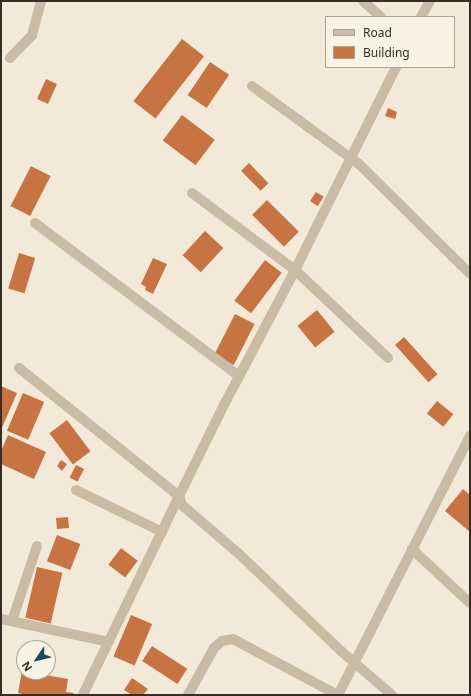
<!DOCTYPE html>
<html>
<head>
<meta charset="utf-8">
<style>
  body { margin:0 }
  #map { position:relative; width:471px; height:696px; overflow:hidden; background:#f2e9d9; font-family:"Noto Sans",sans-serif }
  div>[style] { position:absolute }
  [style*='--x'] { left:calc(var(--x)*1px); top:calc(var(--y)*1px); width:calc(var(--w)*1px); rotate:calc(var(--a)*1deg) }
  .building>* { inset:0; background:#c77442; transform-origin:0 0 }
  .minor>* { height:10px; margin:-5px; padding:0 5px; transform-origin:5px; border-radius:5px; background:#cabba5 }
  span { translate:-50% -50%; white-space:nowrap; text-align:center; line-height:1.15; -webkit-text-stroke:3px #f9f3e5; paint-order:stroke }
  .frame { position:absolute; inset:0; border:2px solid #352d26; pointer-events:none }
  .legend { position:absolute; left:325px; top:16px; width:130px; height:52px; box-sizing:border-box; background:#f9f3e5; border:1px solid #aba499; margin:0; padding:5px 7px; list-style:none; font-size:12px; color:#352d26 }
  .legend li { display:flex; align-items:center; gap:8px; height:20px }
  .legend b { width:20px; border:1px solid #aba499 }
  .north { position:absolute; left:16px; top:640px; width:40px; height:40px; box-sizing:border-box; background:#f9f3e5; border:1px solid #aba499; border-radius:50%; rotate:235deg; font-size:11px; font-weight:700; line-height:16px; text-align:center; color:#352d26 }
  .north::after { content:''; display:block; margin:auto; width:14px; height:18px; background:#1c4b57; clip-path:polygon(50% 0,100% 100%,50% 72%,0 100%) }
</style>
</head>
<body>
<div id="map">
  <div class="building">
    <div style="left:182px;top:39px;width:28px;height:79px;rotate:38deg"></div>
    <div style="left:210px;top:62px;width:23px;height:40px;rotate:34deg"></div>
    <div style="left:46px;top:79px;width:12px;height:22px;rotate:24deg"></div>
    <div style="clip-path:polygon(388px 108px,397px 112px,395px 119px,385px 116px)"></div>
    <div style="left:182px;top:115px;width:41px;height:32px;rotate:37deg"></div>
    <div style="left:249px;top:163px;width:28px;height:11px;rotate:46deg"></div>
    <div style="left:31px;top:166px;width:22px;height:45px;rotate:27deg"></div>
    <div style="left:316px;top:192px;width:9px;height:11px;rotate:32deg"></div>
    <div style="left:267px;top:200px;width:45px;height:21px;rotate:45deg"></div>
    <div style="left:205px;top:231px;width:25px;height:33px;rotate:43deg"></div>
    <div style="left:19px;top:253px;width:17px;height:37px;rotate:17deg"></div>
    <div style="clip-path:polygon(153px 258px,167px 264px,153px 294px,145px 290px,146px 287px,141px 284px)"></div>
    <div style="left:265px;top:260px;width:21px;height:51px;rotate:37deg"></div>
    <div style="left:317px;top:310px;width:28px;height:25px;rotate:51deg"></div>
    <div style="left:235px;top:314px;width:22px;height:46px;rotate:27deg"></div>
    <div style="left:404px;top:337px;width:50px;height:12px;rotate:48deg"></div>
    <div style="clip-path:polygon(1px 386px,17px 393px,1px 430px)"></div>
    <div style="left:23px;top:393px;width:23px;height:41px;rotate:23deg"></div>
    <div style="left:437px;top:401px;width:21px;height:16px;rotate:39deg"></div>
    <div style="left:67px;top:420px;width:39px;height:22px;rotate:53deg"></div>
    <div style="clip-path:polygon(8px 435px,46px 452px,34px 479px,1px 464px,1px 451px)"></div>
    <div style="clip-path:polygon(61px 460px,67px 464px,62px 471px,57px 466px)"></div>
    <div style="left:76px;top:465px;width:9px;height:14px;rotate:27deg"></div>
    <div style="clip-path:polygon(463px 489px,470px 495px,470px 532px,445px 511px)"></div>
    <div style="left:68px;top:517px;width:11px;height:12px;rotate:85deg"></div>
    <div style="left:57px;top:535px;width:25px;height:28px;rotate:21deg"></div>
    <div style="left:121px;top:548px;width:21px;height:21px;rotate:37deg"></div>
    <div style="left:37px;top:567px;width:26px;height:52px;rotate:13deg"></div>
    <div style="left:131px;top:615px;width:23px;height:45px;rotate:23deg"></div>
    <div style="left:152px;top:646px;width:42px;height:18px;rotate:33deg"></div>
    <div style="clip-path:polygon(22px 671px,68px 679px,66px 692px,74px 693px,73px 695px,28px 695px,18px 693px)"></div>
    <div style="clip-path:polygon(132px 678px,148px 689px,143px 695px,132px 695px,124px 690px)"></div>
  </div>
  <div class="minor">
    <div style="--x:363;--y:1;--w:24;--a:42"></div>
    <div style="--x:421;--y:17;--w:18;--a:-61"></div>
    <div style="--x:10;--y:58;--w:32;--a:-46"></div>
    <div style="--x:32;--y:35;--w:35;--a:-75"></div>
    <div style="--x:252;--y:86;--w:132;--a:36.1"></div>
    <div style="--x:359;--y:164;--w:156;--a:44.7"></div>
    <div style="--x:192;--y:193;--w:129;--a:36.8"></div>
    <div style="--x:295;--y:270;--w:128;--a:43.4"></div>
    <div style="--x:35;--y:223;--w:255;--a:36.9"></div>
    <div style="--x:19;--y:368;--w:205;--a:38.7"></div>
    <div style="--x:179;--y:496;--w:221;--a:115.8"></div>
    <div style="--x:76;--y:490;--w:96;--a:26"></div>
    <div style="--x:412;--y:549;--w:79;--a:43"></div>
    <div style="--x:1;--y:619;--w:110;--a:12"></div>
    <div style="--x:12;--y:621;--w:79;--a:-71.6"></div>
    <div style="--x:188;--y:695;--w:54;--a:-61"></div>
    <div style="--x:214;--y:648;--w:11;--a:-41"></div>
    <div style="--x:222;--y:641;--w:11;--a:-10"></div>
    <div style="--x:233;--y:639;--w:119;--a:28.1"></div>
    <div style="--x:338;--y:695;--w:291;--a:-63"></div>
    <div style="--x:392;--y:695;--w:67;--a:-139.2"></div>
    <div style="--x:341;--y:651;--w:142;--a:-136.4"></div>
    <div style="--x:238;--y:553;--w:74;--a:-139.4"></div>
    <div style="--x:182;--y:505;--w:9;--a:-108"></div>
    <div style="--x:179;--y:496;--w:104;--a:-63.7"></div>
    <div style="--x:225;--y:403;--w:150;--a:-62.2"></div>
    <div style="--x:295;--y:270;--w:227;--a:-63.5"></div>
  </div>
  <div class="frame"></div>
  <ul class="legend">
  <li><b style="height:5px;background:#cabba5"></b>Road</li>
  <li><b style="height:11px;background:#c77442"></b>Building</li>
  </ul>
  <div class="north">N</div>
</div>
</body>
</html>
